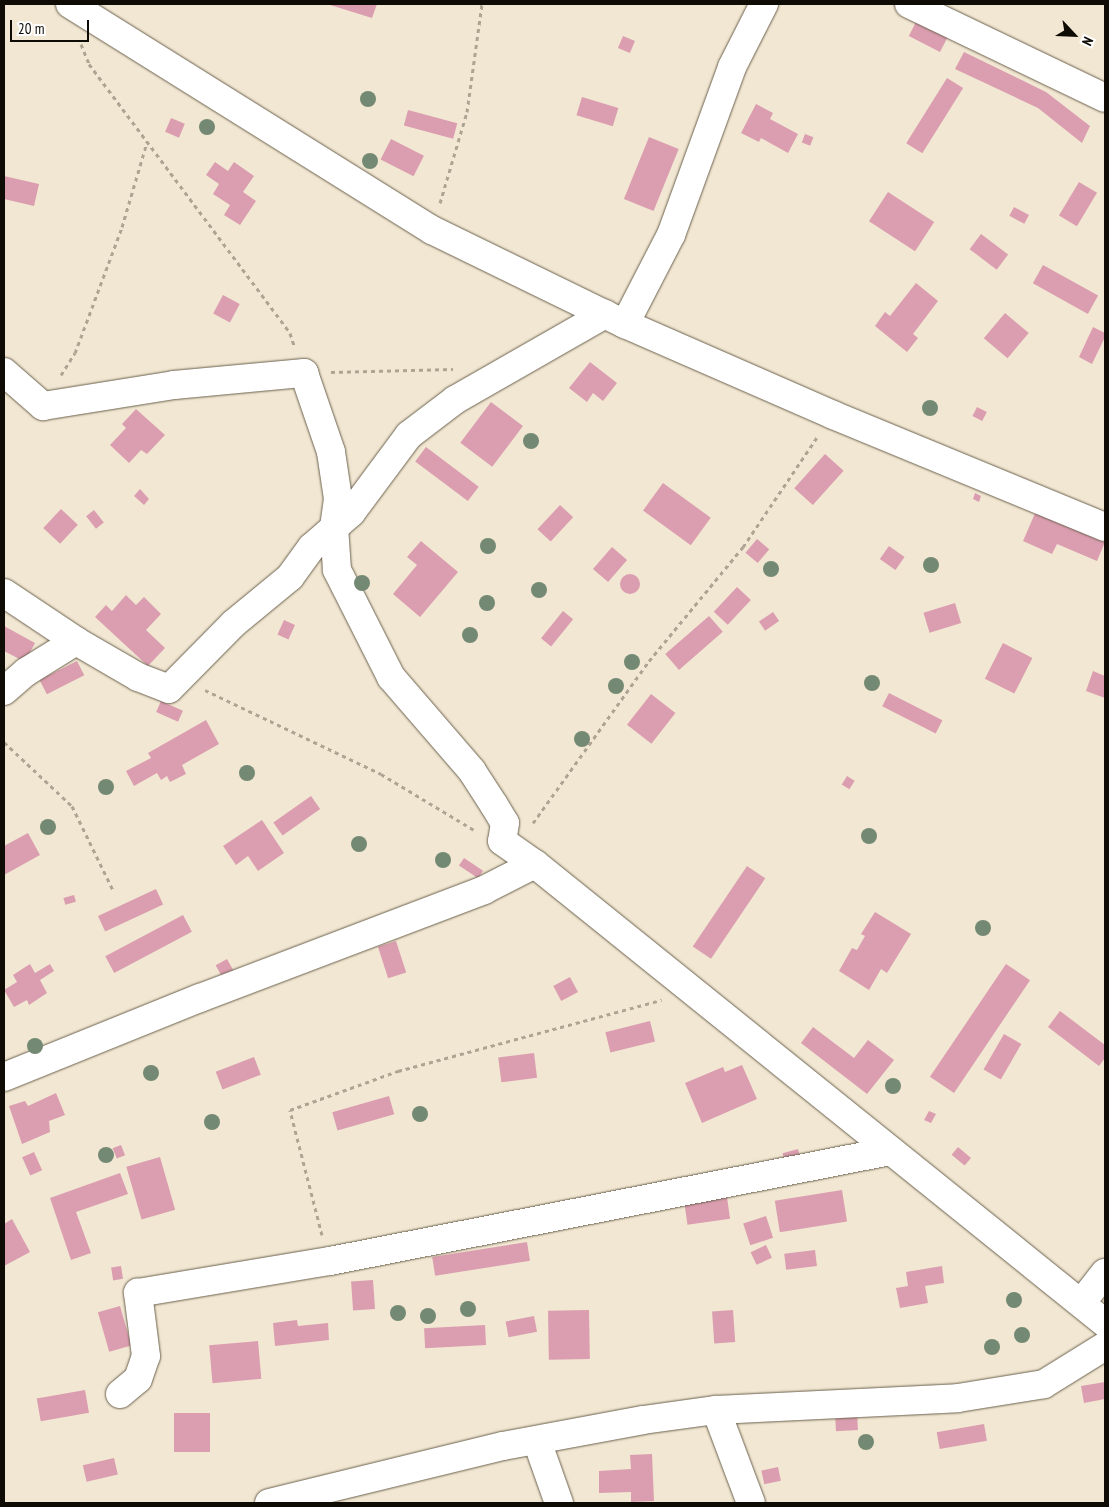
<!DOCTYPE html>
<html>
<head>
<meta charset="utf-8">
<style>
  body { margin:0 }
  #map { position:relative; width:1109px; height:1507px; overflow:hidden; background:#f2e7d2; font-family:"PT Sans Narrow",sans-serif }
  div>[style] { position:absolute }
  [style*='--x'] { left:calc(var(--x)*1px); top:calc(var(--y)*1px); width:calc(var(--w)*1px); rotate:calc(var(--a)*1deg) }
  .building>* { inset:0; background:#db9eb0; transform-origin:0 0 }
  .round { border-radius:50% }
  .path>* { height:3px; margin-top:-1.5px; transform-origin:0; background:repeating-linear-gradient(90deg,#ada494 0 4px,transparent 0 8px) }
  .roads { filter:drop-shadow(0 0 1px #6a614e) drop-shadow(0 0 1px #6a614e) }
  .minor>* { height:28px; margin:-14px; padding:0 14px; transform-origin:14px; border-radius:14px; background:#fff }
  .trees>* { width:16px; height:16px; margin:-8px; border-radius:50%; background:#748973 }
  span { translate:-50% -50%; white-space:nowrap; text-align:center; line-height:1.15; -webkit-text-stroke:4px #fff; paint-order:stroke }
  .frame { position:absolute; inset:0; border:5px solid #0f0b05; pointer-events:none }
  .north { position:absolute; left:1049px; top:10px; width:50px; height:50px; -webkit-text-stroke:4px #fff; paint-order:stroke; rotate:115deg; font-size:14px; font-weight:700; line-height:20px; text-align:center; color:#0f0b05 }
  .north::after { content:''; display:block; margin:auto; width:18px; height:22px; background:#0f0b05; clip-path:polygon(50% 0,100% 100%,50% 72%,0 100%) }
  .scale { position:absolute; left:10px; top:20px; width:79px; height:22px; box-sizing:border-box; border:2px solid #0f0b05; border-top:0; padding-left:6px; font-size:15px; line-height:18px; white-space:nowrap; color:#0f0b05; -webkit-text-stroke:4px #fff; paint-order:stroke }
</style>
</head>
<body>
<div id="map">
  <div class="building">
    <div style="clip-path:polygon(327px 4px,377px 4px,372px 18px)"></div>
    <div style="left:917px;top:20px;width:35px;height:18px;rotate:27deg"></div>
    <div style="left:623px;top:36px;width:13px;height:13px;rotate:23deg"></div>
    <div style="clip-path:polygon(964px 52px,1046px 92px,1090px 126px,1082px 143px,1038px 108px,955px 69px)"></div>
    <div style="left:947px;top:78px;width:19px;height:77px;rotate:32deg"></div>
    <div style="left:582px;top:97px;width:38px;height:19px;rotate:17deg"></div>
    <div style="clip-path:polygon(756px 104px,773px 113px,770px 119px,798px 134px,788px 153px,761px 138px,759px 142px,741px 133px)"></div>
    <div style="left:408px;top:110px;width:51px;height:16px;rotate:15deg"></div>
    <div style="left:171px;top:118px;width:15px;height:15px;rotate:23deg"></div>
    <div style="left:805px;top:134px;width:9px;height:9px;rotate:21deg"></div>
    <div style="left:649px;top:137px;width:32px;height:67px;rotate:22deg"></div>
    <div style="left:391px;top:139px;width:37px;height:23px;rotate:27deg"></div>
    <div style="clip-path:polygon(215px 162px,228px 171px,234px 162px,254px 176px,243px 192px,256px 201px,240px 225px,224px 215px,230px 205px,213px 194px,219px 184px,206px 175px)"></div>
    <div style="clip-path:polygon(4px 176px,39px 184px,34px 206px,4px 199px)"></div>
    <div style="left:1079px;top:182px;width:21px;height:39px;rotate:31deg"></div>
    <div style="left:888px;top:192px;width:55px;height:35px;rotate:33deg"></div>
    <div style="left:1014px;top:207px;width:17px;height:10px;rotate:28deg"></div>
    <div style="left:981px;top:234px;width:34px;height:19px;rotate:37deg"></div>
    <div style="left:1043px;top:265px;width:63px;height:21px;rotate:29deg"></div>
    <div style="clip-path:polygon(916px 283px,938px 301px,913px 334px,918px 338px,907px 352px,875px 326px,885px 312px,890px 316px)"></div>
    <div style="left:223px;top:295px;width:19px;height:21px;rotate:28deg"></div>
    <div style="left:1005px;top:313px;width:31px;height:33px;rotate:40deg"></div>
    <div style="clip-path:polygon(1093px 327px,1105px 333px,1105px 337px,1092px 364px,1079px 357px)"></div>
    <div style="clip-path:polygon(590px 362px,617px 383px,603px 401px,593px 393px,587px 402px,569px 388px)"></div>
    <div style="left:491px;top:402px;width:40px;height:51px;rotate:37deg"></div>
    <div style="left:977px;top:407px;width:11px;height:10px;rotate:27deg"></div>
    <div style="clip-path:polygon(136px 409px,165px 435px,147px 454px,141px 450px,129px 463px,110px 445px,126px 428px,122px 424px)"></div>
    <div style="left:426px;top:447px;width:66px;height:18px;rotate:37deg"></div>
    <div style="left:825px;top:454px;width:25px;height:46px;rotate:42deg"></div>
    <div style="left:663px;top:483px;width:59px;height:34px;rotate:36deg"></div>
    <div style="clip-path:polygon(140px 489px,149px 499px,144px 505px,134px 496px)"></div>
    <div style="clip-path:polygon(975px 493px,981px 496px,979px 502px,973px 499px)"></div>
    <div style="left:560px;top:505px;width:18px;height:33px;rotate:43deg"></div>
    <div style="left:61px;top:509px;width:23px;height:26px;rotate:43deg"></div>
    <div style="left:94px;top:510px;width:16px;height:10px;rotate:52deg"></div>
    <div style="clip-path:polygon(1036px 511px,1105px 542px,1097px 561px,1057px 544px,1052px 554px,1023px 541px)"></div>
    <div style="left:757px;top:539px;width:16px;height:18px;rotate:40deg"></div>
    <div style="clip-path:polygon(421px 541px,458px 572px,420px 617px,393px 594px,417px 565px,407px 557px)"></div>
    <div style="left:889px;top:546px;width:19px;height:16px;rotate:35deg"></div>
    <div style="left:612px;top:547px;width:20px;height:29px;rotate:41deg"></div>
    <div class="round" style="left:620px;top:574px;width:20px;height:20px"></div>
    <div style="left:737px;top:587px;width:19px;height:34px;rotate:43deg"></div>
    <div style="clip-path:polygon(126px 595px,136px 605px,144px 597px,161px 614px,146px 630px,165px 648px,148px 666px,95px 617px,106px 605px,112px 611px)"></div>
    <div style="left:955px;top:603px;width:21px;height:33px;rotate:73deg"></div>
    <div style="left:563px;top:611px;width:13px;height:35px;rotate:39deg"></div>
    <div style="left:773px;top:612px;width:11px;height:17px;rotate:56deg"></div>
    <div style="left:709px;top:616px;width:21px;height:58px;rotate:49deg"></div>
    <div style="left:284px;top:620px;width:12px;height:16px;rotate:24deg"></div>
    <div style="clip-path:polygon(4px 626px,35px 643px,25px 662px,4px 651px)"></div>
    <div style="left:1003px;top:643px;width:33px;height:40px;rotate:27deg"></div>
    <div style="left:77px;top:661px;width:16px;height:42px;rotate:63deg"></div>
    <div style="clip-path:polygon(1093px 671px,1105px 676px,1105px 698px,1086px 691px)"></div>
    <div style="left:889px;top:693px;width:60px;height:15px;rotate:27deg"></div>
    <div style="left:651px;top:694px;width:31px;height:39px;rotate:38deg"></div>
    <div style="left:161px;top:701px;width:24px;height:12px;rotate:24deg"></div>
    <div style="clip-path:polygon(206px 720px,219px 744px,182px 765px,186px 774px,170px 782px,167px 776px,161px 780px,157px 773px,134px 786px,126px 771px,151px 758px,148px 753px)"></div>
    <div style="left:847px;top:776px;width:9px;height:10px;rotate:32deg"></div>
    <div style="left:311px;top:796px;width:16px;height:46px;rotate:55deg"></div>
    <div style="clip-path:polygon(262px 820px,284px 853px,258px 871px,248px 856px,236px 865px,223px 846px)"></div>
    <div style="clip-path:polygon(28px 833px,40px 855px,4px 875px,4px 846px)"></div>
    <div style="left:464px;top:858px;width:23px;height:9px;rotate:34deg"></div>
    <div style="left:747px;top:866px;width:22px;height:97px;rotate:34deg"></div>
    <div style="left:156px;top:889px;width:17px;height:64px;rotate:65deg"></div>
    <div style="left:74px;top:895px;width:7px;height:11px;rotate:74deg"></div>
    <div style="clip-path:polygon(875px 912px,911px 934px,887px 973px,881px 969px,869px 990px,839px 971px,852px 948px,857px 950px,865px 936px,861px 934px)"></div>
    <div style="left:183px;top:915px;width:19px;height:88px;rotate:62deg"></div>
    <div style="left:396px;top:941px;width:33px;height:19px;rotate:72deg"></div>
    <div style="left:227px;top:959px;width:13px;height:13px;rotate:61deg"></div>
    <div style="clip-path:polygon(30px 964px,35px 973px,50px 964px,54px 971px,40px 980px,47px 993px,29px 1005px,27px 1000px,14px 1007px,4px 990px,17px 982px,13px 975px)"></div>
    <div style="left:1006px;top:964px;width:29px;height:136px;rotate:34deg"></div>
    <div style="left:570px;top:977px;width:17px;height:19px;rotate:62deg"></div>
    <div style="clip-path:polygon(1060px 1011px,1105px 1045px,1105px 1058px,1099px 1066px,1048px 1027px)"></div>
    <div style="left:650px;top:1021px;width:21px;height:46px;rotate:76deg"></div>
    <div style="clip-path:polygon(813px 1027px,854px 1058px,868px 1040px,894px 1060px,867px 1094px,801px 1043px)"></div>
    <div style="left:1004px;top:1034px;width:20px;height:41px;rotate:30deg"></div>
    <div style="left:534px;top:1053px;width:25px;height:36px;rotate:83deg"></div>
    <div style="left:254px;top:1057px;width:19px;height:41px;rotate:69deg"></div>
    <div style="clip-path:polygon(742px 1065px,757px 1099px,702px 1123px,685px 1083px,723px 1067px,725px 1072px)"></div>
    <div style="clip-path:polygon(56px 1093px,65px 1115px,49px 1121px,50px 1132px,22px 1144px,9px 1106px,25px 1101px,28px 1106px)"></div>
    <div style="left:389px;top:1096px;width:19px;height:59px;rotate:74deg"></div>
    <div style="clip-path:polygon(929px 1111px,936px 1114px,931px 1123px,924px 1120px)"></div>
    <div style="left:121px;top:1145px;width:11px;height:9px;rotate:68deg"></div>
    <div style="left:958px;top:1147px;width:17px;height:10px;rotate:40deg"></div>
    <div style="left:798px;top:1149px;width:11px;height:16px;rotate:75deg"></div>
    <div style="left:34px;top:1152px;width:20px;height:13px;rotate:66deg"></div>
    <div style="left:160px;top:1157px;width:55px;height:35px;rotate:74deg"></div>
    <div style="clip-path:polygon(120px 1173px,128px 1194px,76px 1212px,91px 1253px,71px 1260px,50px 1198px)"></div>
    <div style="left:842px;top:1190px;width:32px;height:68px;rotate:81deg"></div>
    <div style="left:727px;top:1197px;width:22px;height:43px;rotate:82deg"></div>
    <div style="left:766px;top:1216px;width:23px;height:24px;rotate:72deg"></div>
    <div style="clip-path:polygon(12px 1219px,30px 1252px,4px 1266px,4px 1224px)"></div>
    <div style="left:527px;top:1242px;width:19px;height:96px;rotate:81deg"></div>
    <div style="left:766px;top:1245px;width:14px;height:17px;rotate:65deg"></div>
    <div style="left:815px;top:1250px;width:16px;height:31px;rotate:83deg"></div>
    <div style="left:121px;top:1266px;width:13px;height:10px;rotate:81deg"></div>
    <div style="clip-path:polygon(942px 1266px,944px 1283px,925px 1286px,928px 1303px,900px 1308px,896px 1288px,908px 1286px,906px 1272px)"></div>
    <div style="left:373px;top:1280px;width:29px;height:22px;rotate:86deg"></div>
    <div style="left:120px;top:1306px;width:41px;height:23px;rotate:74deg"></div>
    <div style="left:589px;top:1310px;width:49px;height:41px;rotate:89deg"></div>
    <div style="left:733px;top:1310px;width:32px;height:21px;rotate:86deg"></div>
    <div style="left:534px;top:1316px;width:16px;height:29px;rotate:79deg"></div>
    <div style="clip-path:polygon(297px 1320px,298px 1326px,328px 1323px,329px 1340px,275px 1346px,273px 1323px)"></div>
    <div style="left:485px;top:1325px;width:20px;height:61px;rotate:87deg"></div>
    <div style="left:258px;top:1341px;width:38px;height:49px;rotate:85deg"></div>
    <div style="clip-path:polygon(1105px 1382px,1105px 1399px,1084px 1403px,1081px 1386px)"></div>
    <div style="left:85px;top:1390px;width:23px;height:49px;rotate:80deg"></div>
    <div style="left:857px;top:1412px;width:18px;height:22px;rotate:87deg"></div>
    <div style="left:174px;top:1413px;width:36px;height:39px"></div>
    <div style="left:984px;top:1424px;width:17px;height:48px;rotate:80deg"></div>
    <div style="clip-path:polygon(652px 1454px,654px 1501px,631px 1502px,631px 1492px,599px 1493px,599px 1471px,631px 1469px,630px 1455px)"></div>
    <div style="left:114px;top:1458px;width:17px;height:32px;rotate:77deg"></div>
    <div style="left:778px;top:1467px;width:14px;height:17px;rotate:78deg"></div>
  </div>
  <div class="path">
    <div style="--x:81;--y:44;--w:22;--a:68"></div>
    <div style="--x:89;--y:64;--w:336;--a:53.2"></div>
    <div style="--x:290;--y:333;--w:16;--a:72"></div>
    <div style="--x:440;--y:203;--w:95;--a:-73.5"></div>
    <div style="--x:467;--y:112;--w:109;--a:-82.1"></div>
    <div style="--x:331;--y:372;--w:122;--a:-1.4"></div>
    <div style="--x:61;--y:375;--w:26;--a:-58"></div>
    <div style="--x:75;--y:353;--w:134;--a:-69.5"></div>
    <div style="--x:122;--y:227;--w:89;--a:-73.6"></div>
    <div style="--x:205;--y:690;--w:195;--a:25.5"></div>
    <div style="--x:381;--y:774;--w:111;--a:31"></div>
    <div style="--x:4;--y:742;--w:93;--a:43.3"></div>
    <div style="--x:72;--y:806;--w:93;--a:64"></div>
    <div style="--x:533;--y:823;--w:199;--a:-54.4"></div>
    <div style="--x:649;--y:661;--w:148;--a:-50.5"></div>
    <div style="--x:743;--y:547;--w:134;--a:-56"></div>
    <div style="--x:322;--y:1235;--w:129;--a:-104.4"></div>
    <div style="--x:290;--y:1110;--w:115;--a:-19.9"></div>
    <div style="--x:398;--y:1071;--w:273;--a:-15.1"></div>
  </div>
  <div class="roads">
    <div class="minor">
      <div style="--x:70;--y:4;--w:427;--a:32"></div>
      <div style="--x:432;--y:230;--w:215;--a:26"></div>
      <div style="--x:625;--y:324;--w:227;--a:23.6"></div>
      <div style="--x:833;--y:415;--w:294;--a:22.4"></div>
      <div style="--x:909;--y:4;--w:217;--a:25.6"></div>
      <div style="--x:625;--y:324;--w:100;--a:-62.7"></div>
      <div style="--x:671;--y:235;--w:179;--a:-70"></div>
      <div style="--x:732;--y:67;--w:71;--a:-63.1"></div>
      <div style="--x:4;--y:372;--w:52;--a:41.1"></div>
      <div style="--x:43;--y:406;--w:133;--a:-9.1"></div>
      <div style="--x:174;--y:385;--w:131;--a:-5.3"></div>
      <div style="--x:304;--y:373;--w:83;--a:71.1"></div>
      <div style="--x:331;--y:452;--w:48;--a:81.5"></div>
      <div style="--x:338;--y:499;--w:28;--a:98"></div>
      <div style="--x:334;--y:527;--w:43;--a:86"></div>
      <div style="--x:337;--y:570;--w:120;--a:63.2"></div>
      <div style="--x:391;--y:677;--w:124;--a:49.2"></div>
      <div style="--x:472;--y:771;--w:40;--a:57.1"></div>
      <div style="--x:494;--y:805;--w:21;--a:59"></div>
      <div style="--x:505;--y:823;--w:18;--a:99"></div>
      <div style="--x:502;--y:841;--w:40;--a:34.9"></div>
      <div style="--x:535;--y:864;--w:732;--a:38.84"></div>
      <div style="--x:4;--y:593;--w:87;--a:33.7"></div>
      <div style="--x:76;--y:641;--w:72;--a:30.1"></div>
      <div style="--x:138;--y:677;--w:33;--a:21"></div>
      <div style="--x:169;--y:689;--w:91;--a:-45.4"></div>
      <div style="--x:233;--y:624;--w:74;--a:-39.5"></div>
      <div style="--x:290;--y:577;--w:37;--a:-54"></div>
      <div style="--x:312;--y:547;--w:52;--a:-41.1"></div>
      <div style="--x:351;--y:513;--w:97;--a:-53.4"></div>
      <div style="--x:409;--y:435;--w:58;--a:-37.3"></div>
      <div style="--x:455;--y:400;--w:173;--a:-29.8"></div>
      <div style="--x:4;--y:691;--w:29;--a:-41"></div>
      <div style="--x:26;--y:672;--w:59;--a:-31.8"></div>
      <div style="--x:4;--y:1077;--w:211;--a:-22"></div>
      <div style="--x:200;--y:998;--w:304;--a:-20.8"></div>
      <div style="--x:484;--y:890;--w:57;--a:-27"></div>
      <div style="--x:1082;--y:1302;--w:37;--a:-52"></div>
      <div style="--x:120;--y:1394;--w:23;--a:-40"></div>
      <div style="--x:138;--y:1379;--w:24;--a:-71"></div>
      <div style="--x:146;--y:1356;--w:64;--a:-97.2"></div>
      <div style="--x:138;--y:1293;--w:195;--a:-9.5"></div>
      <div style="--x:330;--y:1261;--w:571;--a:-11.11"></div>
      <div style="--x:716;--y:1410;--w:99;--a:69.4"></div>
      <div style="--x:537;--y:1441;--w:66;--a:70.5"></div>
      <div style="--x:269;--y:1503;--w:241;--a:-13.7"></div>
      <div style="--x:503;--y:1446;--w:142;--a:-10.5"></div>
      <div style="--x:643;--y:1420;--w:74;--a:-7.8"></div>
      <div style="--x:716;--y:1410;--w:242;--a:-2.8"></div>
      <div style="--x:958;--y:1398;--w:87;--a:-9.2"></div>
      <div style="--x:1044;--y:1384;--w:72;--a:-31.9"></div>
    </div>
  </div>
  <div class="trees">
    <div style="left:368px;top:99px"></div>
    <div style="left:207px;top:127px"></div>
    <div style="left:370px;top:161px"></div>
    <div style="left:930px;top:408px"></div>
    <div style="left:531px;top:441px"></div>
    <div style="left:488px;top:546px"></div>
    <div style="left:931px;top:565px"></div>
    <div style="left:771px;top:569px"></div>
    <div style="left:362px;top:583px"></div>
    <div style="left:539px;top:590px"></div>
    <div style="left:487px;top:603px"></div>
    <div style="left:470px;top:635px"></div>
    <div style="left:632px;top:662px"></div>
    <div style="left:872px;top:683px"></div>
    <div style="left:616px;top:686px"></div>
    <div style="left:582px;top:739px"></div>
    <div style="left:247px;top:773px"></div>
    <div style="left:106px;top:787px"></div>
    <div style="left:48px;top:827px"></div>
    <div style="left:869px;top:836px"></div>
    <div style="left:359px;top:844px"></div>
    <div style="left:443px;top:860px"></div>
    <div style="left:983px;top:928px"></div>
    <div style="left:35px;top:1046px"></div>
    <div style="left:151px;top:1073px"></div>
    <div style="left:893px;top:1086px"></div>
    <div style="left:420px;top:1114px"></div>
    <div style="left:212px;top:1122px"></div>
    <div style="left:106px;top:1155px"></div>
    <div style="left:1014px;top:1300px"></div>
    <div style="left:468px;top:1309px"></div>
    <div style="left:398px;top:1313px"></div>
    <div style="left:428px;top:1316px"></div>
    <div style="left:1022px;top:1335px"></div>
    <div style="left:992px;top:1347px"></div>
    <div style="left:866px;top:1442px"></div>
  </div>
  <div class="frame"></div>
  <div class="north">N</div>
  <div class="scale">20 m</div>
</div>
</body>
</html>
